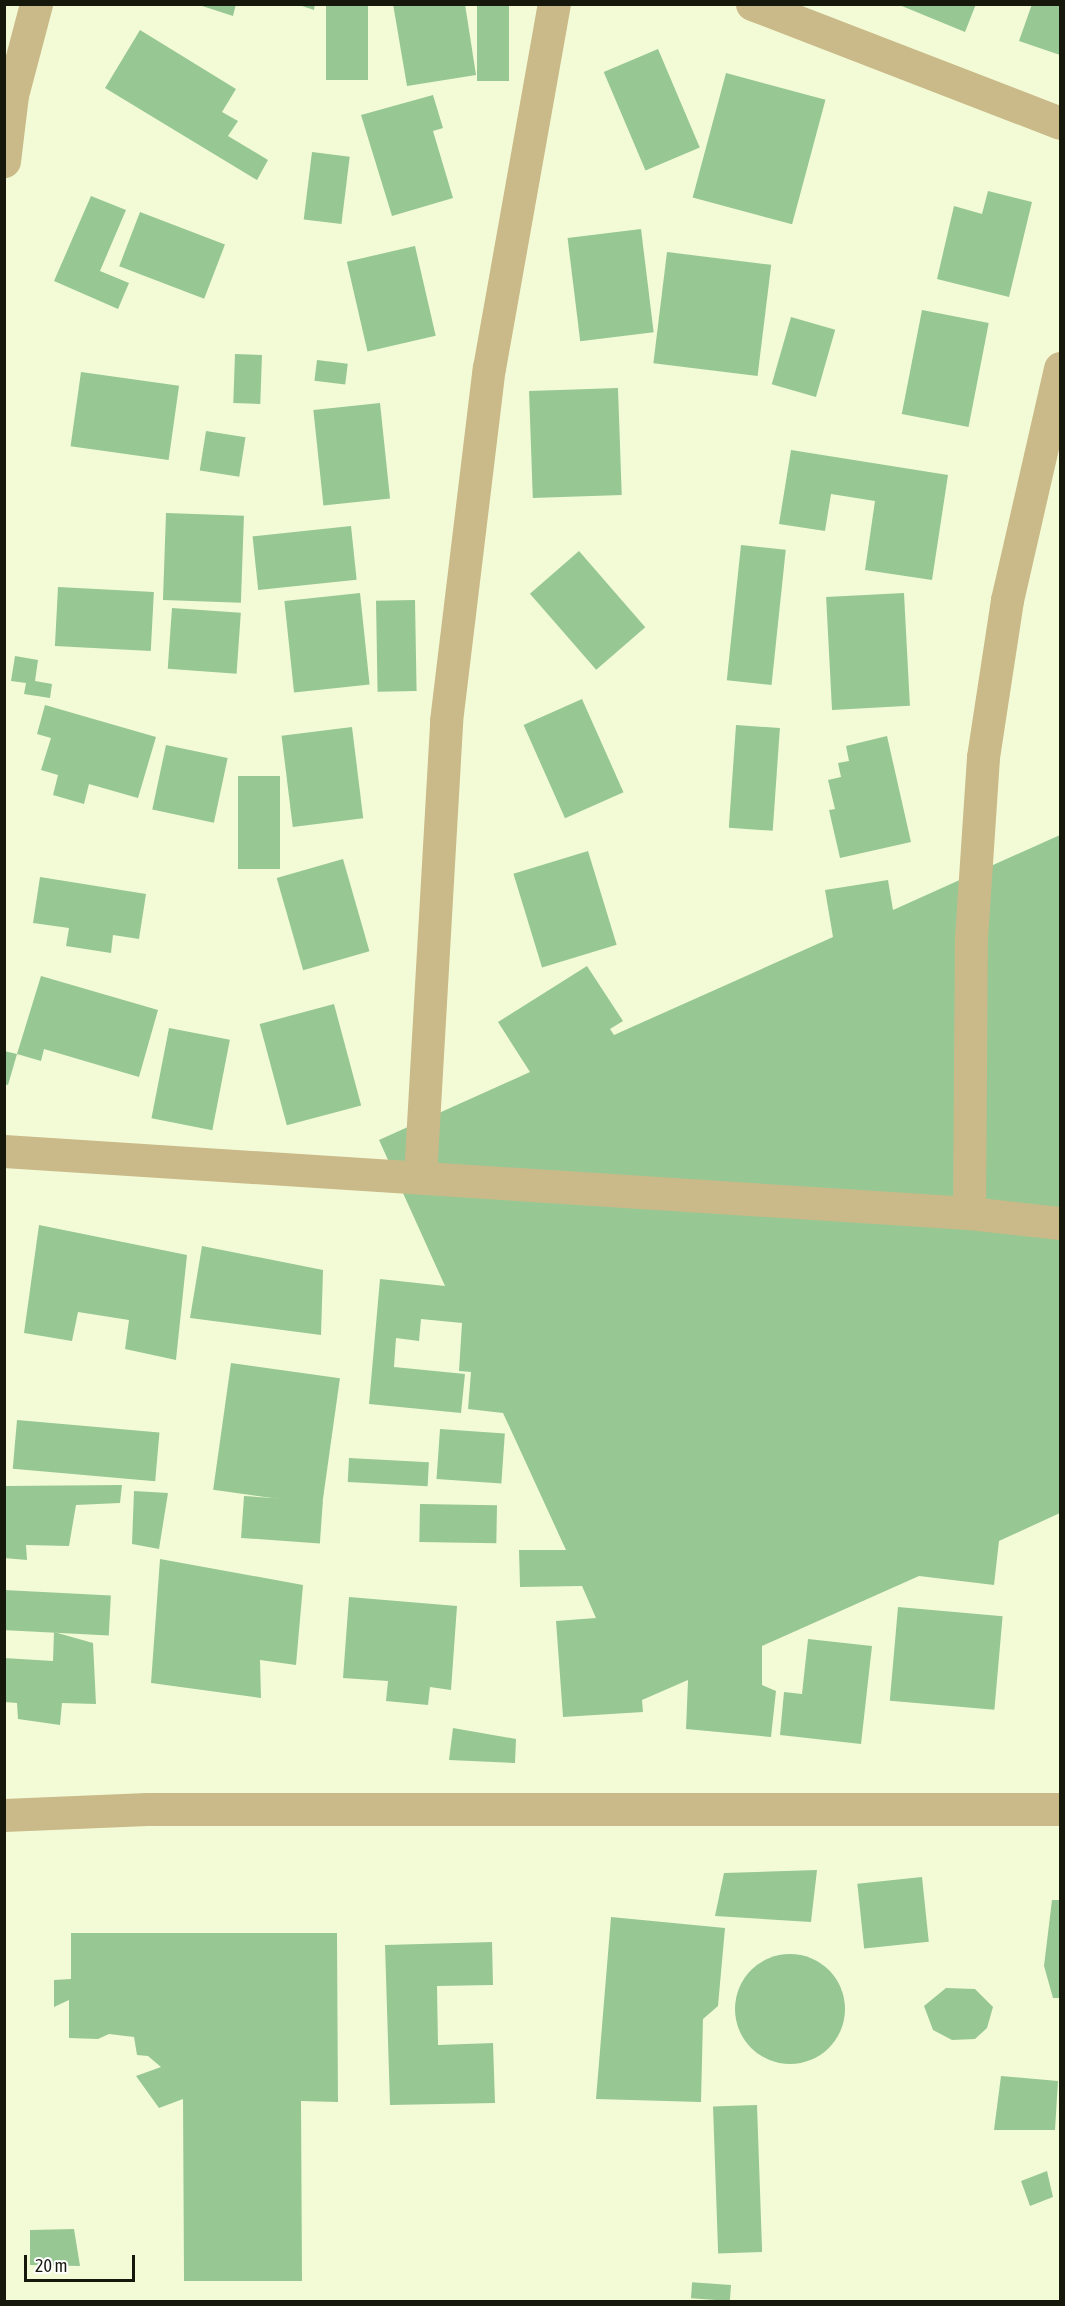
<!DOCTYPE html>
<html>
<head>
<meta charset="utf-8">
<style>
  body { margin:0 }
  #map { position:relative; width:1065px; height:2306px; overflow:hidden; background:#f3fbd6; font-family:"Asap Condensed",sans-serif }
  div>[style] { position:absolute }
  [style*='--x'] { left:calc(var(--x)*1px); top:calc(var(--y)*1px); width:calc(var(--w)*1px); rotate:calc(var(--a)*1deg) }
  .building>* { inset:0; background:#97c894; transform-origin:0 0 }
  .round { border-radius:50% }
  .minor>* { height:33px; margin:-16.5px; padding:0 16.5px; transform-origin:16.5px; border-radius:16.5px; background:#caba89 }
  span { translate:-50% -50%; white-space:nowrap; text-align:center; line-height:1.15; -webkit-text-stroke:5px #fff; paint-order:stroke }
  .frame { position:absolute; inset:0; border:6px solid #15180b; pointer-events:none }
  .scale { position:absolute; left:24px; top:2255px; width:111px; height:27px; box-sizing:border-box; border:3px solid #15180b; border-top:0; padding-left:8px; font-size:18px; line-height:21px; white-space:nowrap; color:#15180b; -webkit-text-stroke:4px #fff; paint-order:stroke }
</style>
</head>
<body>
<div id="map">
  <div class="building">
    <div style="clip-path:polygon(196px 4px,236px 4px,233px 16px)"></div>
    <div style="clip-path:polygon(296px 4px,315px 4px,314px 10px)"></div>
    <div style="left:326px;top:4px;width:42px;height:76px"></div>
    <div style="clip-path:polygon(393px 4px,465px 4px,476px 75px,407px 86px)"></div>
    <div style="left:477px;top:4px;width:32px;height:77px"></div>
    <div style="clip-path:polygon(897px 4px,976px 4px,965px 32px)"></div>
    <div style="clip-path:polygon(1032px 4px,1060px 4px,1060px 55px,1019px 41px)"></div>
    <div style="clip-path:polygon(140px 30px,236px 89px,222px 112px,238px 121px,228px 136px,268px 160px,257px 180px,105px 88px)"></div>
    <div style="left:658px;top:49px;width:107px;height:59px;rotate:67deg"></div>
    <div style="left:726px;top:73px;width:103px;height:129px;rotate:15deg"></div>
    <div style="clip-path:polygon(433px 95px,443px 128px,433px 131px,453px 198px,392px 216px,361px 115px)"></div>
    <div style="left:312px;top:152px;width:38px;height:68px;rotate:7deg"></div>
    <div style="clip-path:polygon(988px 191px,1032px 202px,1009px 297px,937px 279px,954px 206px,982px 214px)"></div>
    <div style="clip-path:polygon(91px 196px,126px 210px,100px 271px,129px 283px,118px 309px,54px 281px)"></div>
    <div style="left:140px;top:212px;width:91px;height:58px;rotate:21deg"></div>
    <div style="left:641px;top:229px;width:104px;height:74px;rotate:83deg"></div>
    <div style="left:415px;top:246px;width:92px;height:70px;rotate:77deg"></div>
    <div style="left:667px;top:252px;width:105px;height:112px;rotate:7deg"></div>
    <div style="left:922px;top:310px;width:68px;height:106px;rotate:11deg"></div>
    <div style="left:791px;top:317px;width:46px;height:70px;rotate:16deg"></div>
    <div style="left:235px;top:354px;width:27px;height:49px;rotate:2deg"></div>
    <div style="left:317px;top:360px;width:31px;height:21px;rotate:7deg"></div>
    <div style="left:81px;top:372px;width:99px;height:75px;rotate:8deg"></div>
    <div style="left:618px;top:388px;width:107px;height:89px;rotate:88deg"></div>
    <div style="left:380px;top:403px;width:96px;height:67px;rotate:84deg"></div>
    <div style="left:206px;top:431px;width:40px;height:40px;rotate:9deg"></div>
    <div style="clip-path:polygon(791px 450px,948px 475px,932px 580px,865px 570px,875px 501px,831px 494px,825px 531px,779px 524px)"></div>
    <div style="left:166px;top:513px;width:78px;height:87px;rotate:2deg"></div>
    <div style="left:351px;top:526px;width:54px;height:99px;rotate:84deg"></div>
    <div style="left:741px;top:545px;width:45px;height:136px;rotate:6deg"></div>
    <div style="left:579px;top:551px;width:101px;height:65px;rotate:49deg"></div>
    <div style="left:58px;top:587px;width:96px;height:59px;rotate:3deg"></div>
    <div style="left:360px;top:593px;width:92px;height:76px;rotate:84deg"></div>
    <div style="left:904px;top:593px;width:113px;height:78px;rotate:87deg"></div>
    <div style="left:415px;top:600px;width:91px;height:39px;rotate:89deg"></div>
    <div style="left:172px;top:608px;width:69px;height:61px;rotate:4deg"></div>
    <div style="clip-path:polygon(15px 656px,38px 660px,35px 681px,52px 684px,50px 698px,24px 694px,26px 683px,11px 681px)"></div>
    <div style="left:582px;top:699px;width:102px;height:64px;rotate:66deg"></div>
    <div style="clip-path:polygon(45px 705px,156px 737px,138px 798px,89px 784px,84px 804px,53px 795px,58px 775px,41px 770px,51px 738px,37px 734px)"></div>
    <div style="left:736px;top:725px;width:44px;height:103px;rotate:4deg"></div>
    <div style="left:352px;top:727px;width:92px;height:71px;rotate:83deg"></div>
    <div style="clip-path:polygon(887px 736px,911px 842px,840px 858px,829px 810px,835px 809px,828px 780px,841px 777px,838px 763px,849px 761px,846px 746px)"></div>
    <div style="left:166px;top:745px;width:63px;height:66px;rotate:12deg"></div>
    <div style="left:238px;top:776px;width:42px;height:93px"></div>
    <div style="clip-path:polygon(1060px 835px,1060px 1513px,999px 1541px,994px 1585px,919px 1576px,762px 1646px,762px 1685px,776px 1691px,771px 1737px,686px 1729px,688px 1680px,642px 1700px,643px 1712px,563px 1717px,556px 1621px,596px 1618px,582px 1586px,520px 1587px,519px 1550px,566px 1550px,503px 1413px,468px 1409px,471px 1372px,459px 1371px,462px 1323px,421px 1319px,419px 1341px,396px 1338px,394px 1367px,465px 1374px,461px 1413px,369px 1404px,380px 1279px,445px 1286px,379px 1140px,530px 1072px,498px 1022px,587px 966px,623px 1021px,610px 1029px,614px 1035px,833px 937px,825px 890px,888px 880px,893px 910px)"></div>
    <div style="left:588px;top:851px;width:98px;height:78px;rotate:73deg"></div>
    <div style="left:343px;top:859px;width:96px;height:69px;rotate:74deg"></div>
    <div style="clip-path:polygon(40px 877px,146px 894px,139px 939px,113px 935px,111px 953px,66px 946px,69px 928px,33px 923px)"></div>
    <div style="clip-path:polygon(41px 976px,158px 1010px,139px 1077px,44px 1049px,41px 1061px,17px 1054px)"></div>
    <div style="left:334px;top:1004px;width:105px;height:77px;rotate:75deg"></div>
    <div style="left:169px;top:1028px;width:62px;height:92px;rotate:11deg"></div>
    <div style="clip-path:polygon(4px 1051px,17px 1054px,8px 1085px,4px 1084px)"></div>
    <div style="clip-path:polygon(39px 1225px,187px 1255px,176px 1360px,125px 1349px,129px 1320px,78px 1312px,72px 1341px,24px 1333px)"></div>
    <div style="clip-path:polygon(202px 1246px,323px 1270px,321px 1335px,190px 1318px)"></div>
    <div style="left:231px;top:1363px;width:110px;height:128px;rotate:8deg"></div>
    <div style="left:17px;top:1420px;width:143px;height:49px;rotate:5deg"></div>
    <div style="left:440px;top:1429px;width:65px;height:50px;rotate:4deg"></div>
    <div style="left:349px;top:1458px;width:80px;height:24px;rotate:3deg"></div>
    <div style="clip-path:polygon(122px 1485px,120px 1503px,76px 1505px,69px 1546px,26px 1545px,27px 1560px,4px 1558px,4px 1486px)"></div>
    <div style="clip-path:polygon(134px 1491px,168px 1493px,159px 1549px,132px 1544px)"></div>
    <div style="left:244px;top:1496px;width:79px;height:42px;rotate:4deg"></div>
    <div style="left:420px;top:1504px;width:77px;height:38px;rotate:1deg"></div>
    <div style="clip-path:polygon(160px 1559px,303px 1585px,296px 1665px,260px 1660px,261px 1698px,151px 1683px)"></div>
    <div style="left:4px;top:1590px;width:107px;height:40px;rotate:3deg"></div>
    <div style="clip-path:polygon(349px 1597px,457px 1606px,451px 1690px,430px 1687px,428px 1705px,386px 1701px,388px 1681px,343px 1678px)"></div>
    <div style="left:898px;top:1607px;width:105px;height:94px;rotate:5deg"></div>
    <div style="clip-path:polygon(54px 1632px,93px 1643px,96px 1704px,62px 1703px,60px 1725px,18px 1719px,17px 1703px,4px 1702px,4px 1658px,53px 1661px)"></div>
    <div style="clip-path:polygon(808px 1639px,872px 1646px,861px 1744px,780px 1735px,784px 1692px,802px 1694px)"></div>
    <div style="clip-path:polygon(453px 1728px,516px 1739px,515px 1763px,449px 1760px)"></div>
    <div style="clip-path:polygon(817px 1870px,811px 1922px,715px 1916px,724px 1873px)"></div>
    <div style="left:922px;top:1877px;width:65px;height:65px;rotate:84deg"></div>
    <div style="clip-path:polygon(1052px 1900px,1060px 1900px,1060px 1998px,1053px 1998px,1044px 1966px)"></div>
    <div style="clip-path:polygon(611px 1917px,725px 1928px,718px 2006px,703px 2019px,701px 2102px,596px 2099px)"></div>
    <div style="clip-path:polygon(71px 1933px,337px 1933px,338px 2102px,301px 2101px,302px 2281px,184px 2281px,183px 2099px,159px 2108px,136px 2076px,161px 2067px,148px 2056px,137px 2055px,134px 2037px,109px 2034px,98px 2039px,69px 2038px,69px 2000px,54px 2007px,54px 1980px,71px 1979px)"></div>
    <div style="clip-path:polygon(492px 1942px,493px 1985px,437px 1986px,438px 2045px,493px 2043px,495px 2103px,390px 2105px,385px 1945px)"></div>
    <div class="round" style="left:735px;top:1954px;width:110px;height:110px"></div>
    <div style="clip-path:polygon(946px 1988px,975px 1989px,993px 2007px,987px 2028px,975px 2039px,952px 2040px,933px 2030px,924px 2006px)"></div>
    <div style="clip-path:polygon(1001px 2076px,1058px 2081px,1055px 2130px,994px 2130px)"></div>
    <div style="left:757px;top:2105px;width:147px;height:44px;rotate:88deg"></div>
    <div style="clip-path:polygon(1047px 2171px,1053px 2197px,1030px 2206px,1021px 2181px)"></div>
    <div style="clip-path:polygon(74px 2229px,80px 2266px,30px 2265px,30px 2230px)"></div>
    <div style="left:731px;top:2285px;width:16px;height:39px;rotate:94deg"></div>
  </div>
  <div class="minor">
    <div style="--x:752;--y:4;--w:330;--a:21.1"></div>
    <div style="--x:4;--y:161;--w:66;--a:-83.1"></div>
    <div style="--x:12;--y:95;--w:94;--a:-75.2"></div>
    <div style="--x:4;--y:1151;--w:967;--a:3.68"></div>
    <div style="--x:969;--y:1213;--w:92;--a:6.3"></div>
    <div style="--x:420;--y:1176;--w:456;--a:-86.7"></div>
    <div style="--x:446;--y:721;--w:356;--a:-83.1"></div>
    <div style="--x:489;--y:368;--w:370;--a:-79.9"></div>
    <div style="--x:969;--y:1213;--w:275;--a:-89.6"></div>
    <div style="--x:971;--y:938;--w:181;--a:-86.2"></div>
    <div style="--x:983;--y:757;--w:159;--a:-81.3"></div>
    <div style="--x:1007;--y:600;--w:238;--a:-77.1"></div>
    <div style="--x:4;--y:1815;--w:143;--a:-2.4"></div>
    <div style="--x:147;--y:1809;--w:913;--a:0"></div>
  </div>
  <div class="frame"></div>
  <div class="scale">20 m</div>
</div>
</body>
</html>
